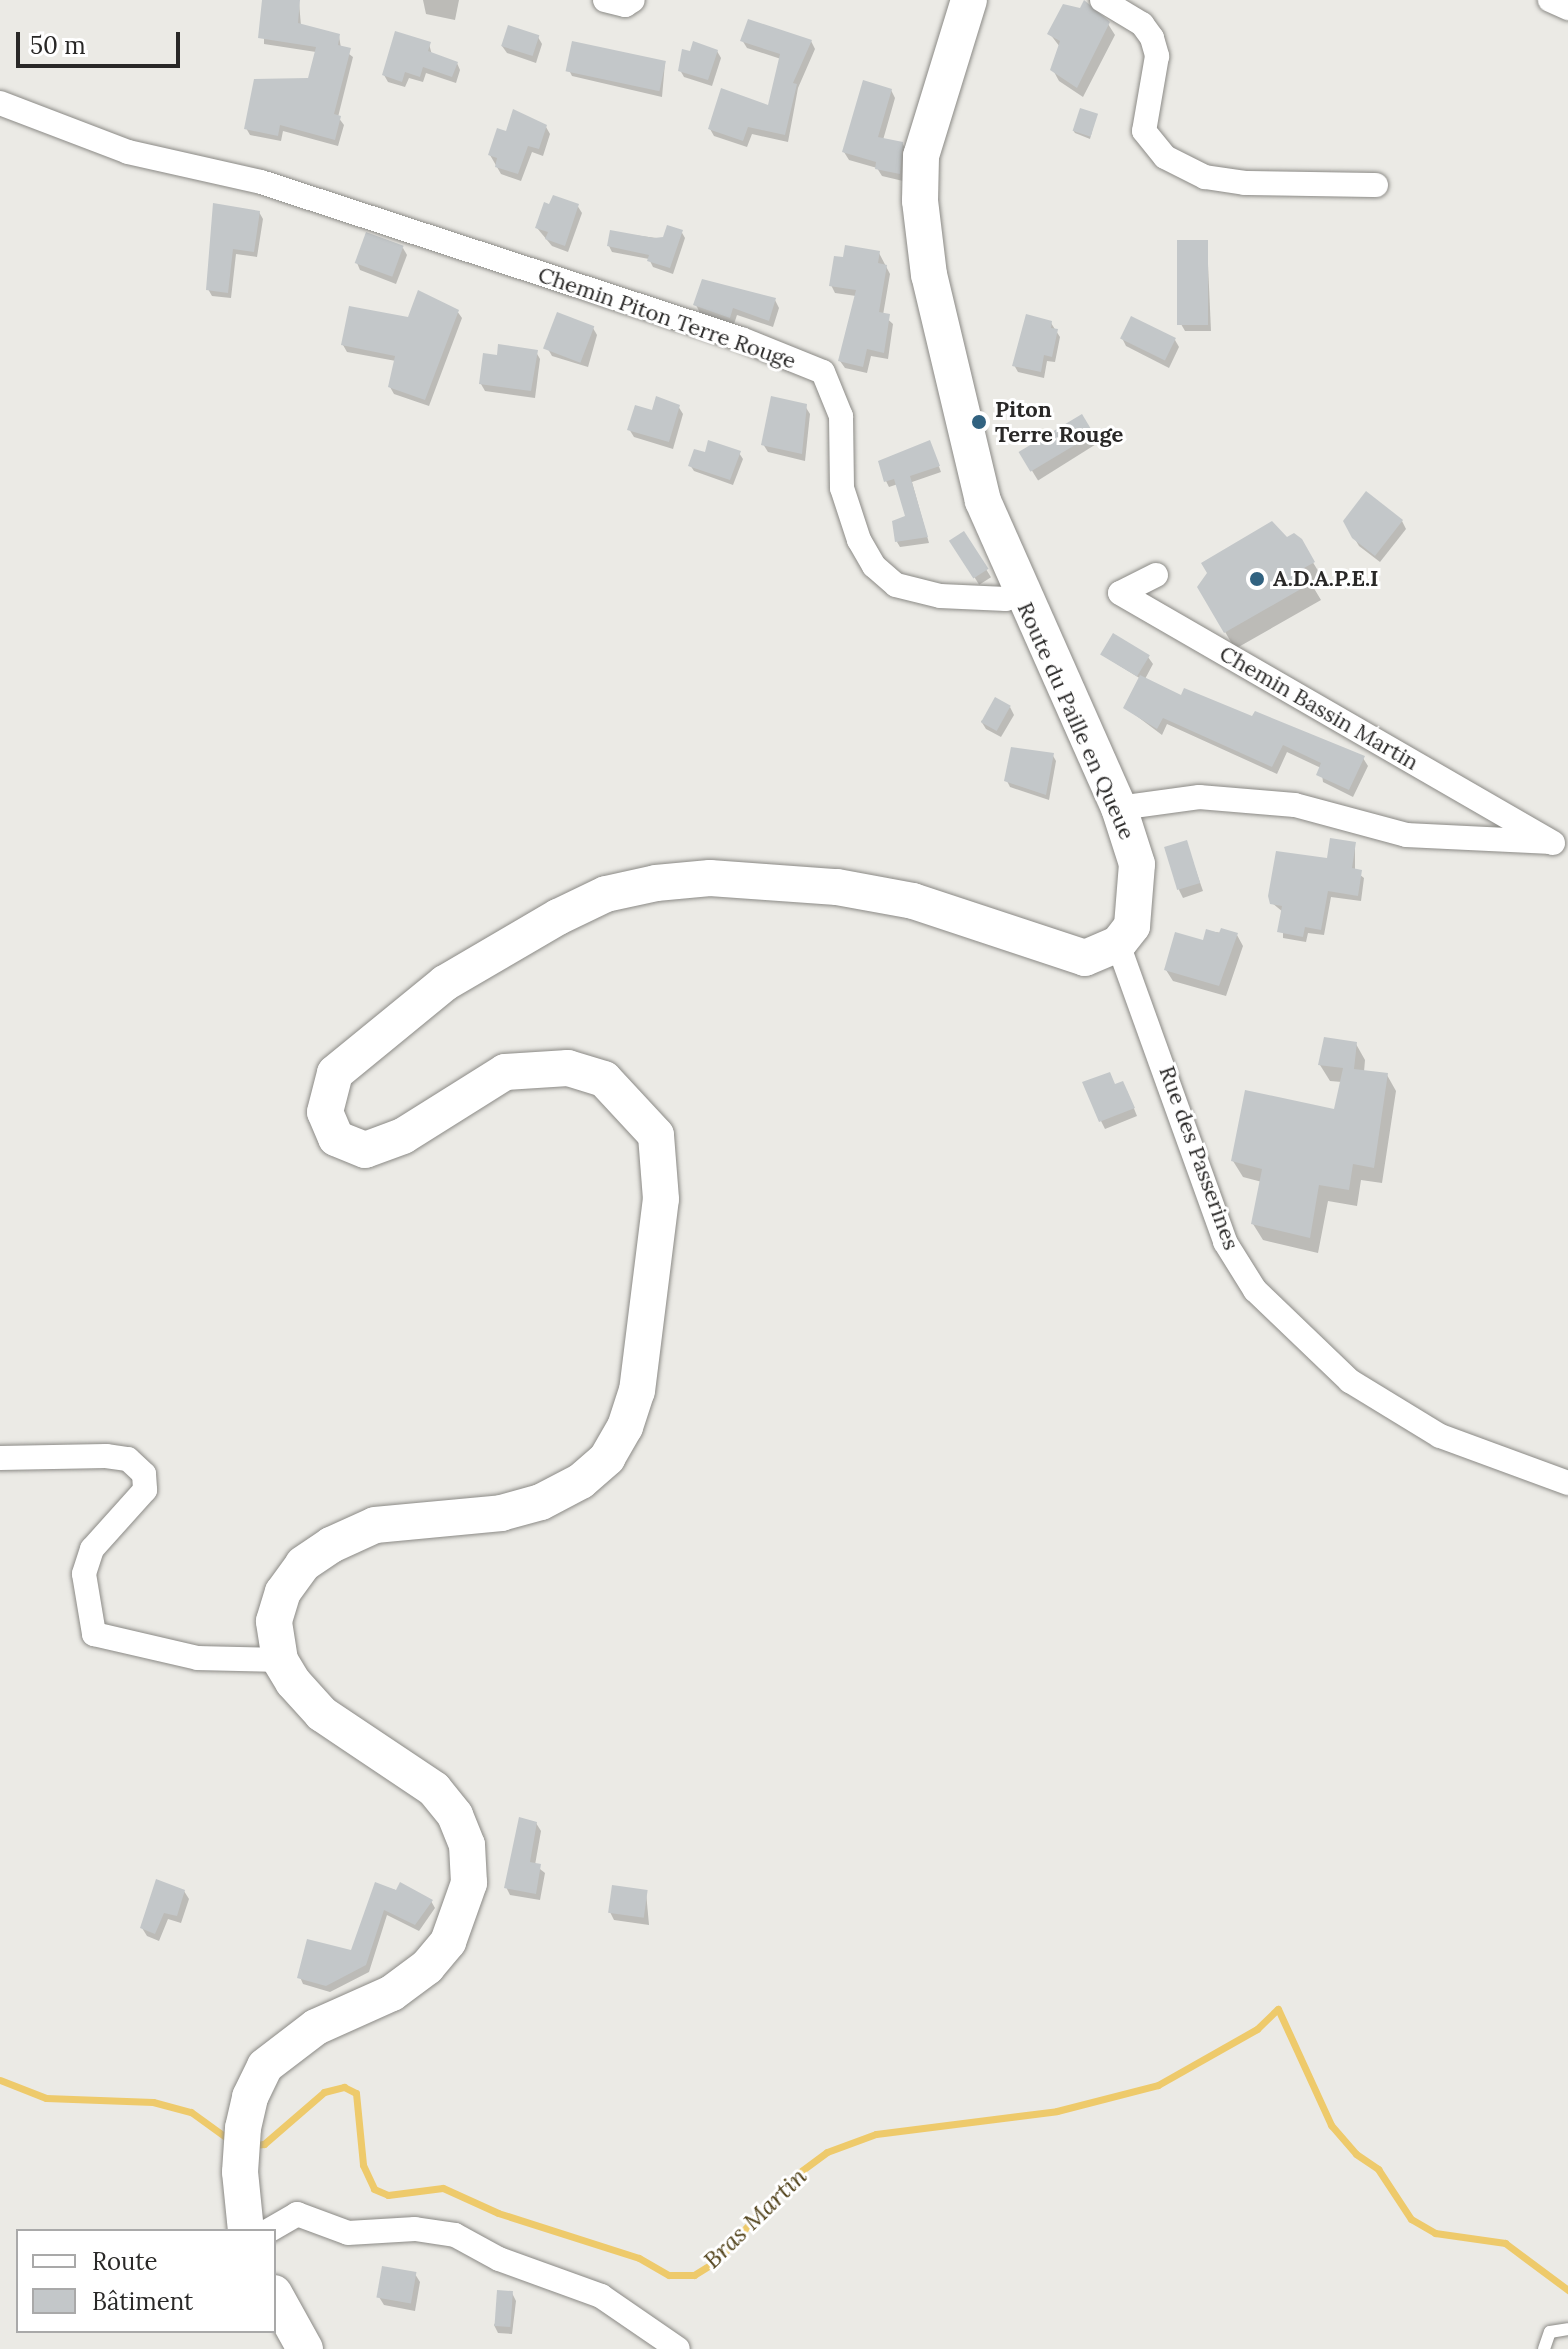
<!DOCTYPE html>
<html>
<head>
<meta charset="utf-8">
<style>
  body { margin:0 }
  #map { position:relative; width:1568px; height:2349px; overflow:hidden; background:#ebeae5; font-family:Lora,serif }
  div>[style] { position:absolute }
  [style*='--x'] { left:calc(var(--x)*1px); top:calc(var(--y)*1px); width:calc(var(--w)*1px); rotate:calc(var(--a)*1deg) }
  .shadow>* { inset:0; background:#0003; transform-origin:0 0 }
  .stream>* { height:7px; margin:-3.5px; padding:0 3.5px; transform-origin:3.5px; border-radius:3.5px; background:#eeca6b }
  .building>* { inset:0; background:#c3c7c9; transform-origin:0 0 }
  .roads { filter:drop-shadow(0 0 2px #8b8a86) drop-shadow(0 0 2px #8b8a86) }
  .service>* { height:12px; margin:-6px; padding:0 6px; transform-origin:6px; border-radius:6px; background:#fff }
  .minor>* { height:24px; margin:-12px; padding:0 12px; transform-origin:12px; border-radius:12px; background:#fff }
  .secondary>* { height:36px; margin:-18px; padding:0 18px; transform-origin:18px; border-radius:18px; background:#fff }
  .dots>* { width:22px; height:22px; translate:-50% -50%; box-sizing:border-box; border:4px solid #fff; border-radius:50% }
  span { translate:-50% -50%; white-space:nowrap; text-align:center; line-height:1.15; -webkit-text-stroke:6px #fff; paint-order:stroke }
  .street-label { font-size:22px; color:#292827 }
  .poi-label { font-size:22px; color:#292827; font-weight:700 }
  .left { translate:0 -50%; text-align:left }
  .water-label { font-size:24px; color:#51421a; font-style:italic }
  .legend { position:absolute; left:16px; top:2229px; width:260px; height:104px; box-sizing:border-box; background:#fff; border:2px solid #a9a9a9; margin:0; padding:10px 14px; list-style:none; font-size:24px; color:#292827 }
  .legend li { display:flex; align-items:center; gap:16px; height:40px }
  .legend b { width:40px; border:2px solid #a9a9a9 }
  .scale { position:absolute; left:16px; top:32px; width:164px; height:36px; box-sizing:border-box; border:4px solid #292827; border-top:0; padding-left:10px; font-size:24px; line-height:28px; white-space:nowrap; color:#292827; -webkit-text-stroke:6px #fff; paint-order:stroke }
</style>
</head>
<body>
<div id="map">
  <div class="shadow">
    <div style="clip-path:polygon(264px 0,299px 2px,301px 26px,339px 36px,341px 48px,353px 57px,338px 117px,344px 125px,338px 146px,283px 131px,281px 141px,250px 135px,246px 128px,309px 80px,316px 52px,264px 44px)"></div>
    <div style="clip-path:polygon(423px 0,459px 0,455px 20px,426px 14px)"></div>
    <div style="clip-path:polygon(1108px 24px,1115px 35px,1083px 97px,1059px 81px,1053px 70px,1060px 47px,1050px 34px)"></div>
    <div style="clip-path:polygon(538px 37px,542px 44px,536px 63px,507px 53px,502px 46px)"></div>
    <div style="clip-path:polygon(742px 40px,811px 41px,815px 49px,798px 88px,788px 142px,752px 134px,747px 147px,714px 136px,710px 129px,770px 107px,781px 59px,747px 48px)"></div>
    <div style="clip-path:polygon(429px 44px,432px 55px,457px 63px,460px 70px,456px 83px,426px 73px,423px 82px,409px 78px,405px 87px,388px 82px,384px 75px)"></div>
    <div style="clip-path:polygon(717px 51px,721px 58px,712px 86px,684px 77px,680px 70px)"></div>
    <div style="clip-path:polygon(665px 63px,662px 97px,572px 76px,569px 70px)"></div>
    <div style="clip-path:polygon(891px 90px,895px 98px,883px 140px,902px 143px,907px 151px,903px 181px,882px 176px,877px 168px,849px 160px,844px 152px)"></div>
    <div style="clip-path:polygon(1096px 116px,1090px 139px,1075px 133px,1073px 130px)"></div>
    <div style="clip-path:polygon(546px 127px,550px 134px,543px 156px,532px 152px,521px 181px,501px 174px,490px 155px,507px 134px)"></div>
    <div style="clip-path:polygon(215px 205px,259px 212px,263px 219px,257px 257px,236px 254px,231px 298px,212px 296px,208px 289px)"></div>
    <div style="clip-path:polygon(577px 205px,582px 213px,568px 252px,552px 246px,537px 228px)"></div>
    <div style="clip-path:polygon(681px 231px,685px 238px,673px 274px,653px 267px,649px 259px,612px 252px,609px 246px,611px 232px,664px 239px)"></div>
    <div style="clip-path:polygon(1207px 242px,1211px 331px,1185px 331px,1181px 324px)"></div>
    <div style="clip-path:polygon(403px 248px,407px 255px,396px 284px,360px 270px,357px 263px)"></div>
    <div style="clip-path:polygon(879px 253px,890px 274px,883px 315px,893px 324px,888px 359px,871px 356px,867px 373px,845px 368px,840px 361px,856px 296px,835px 293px,831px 285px)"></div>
    <div style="clip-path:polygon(775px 300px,779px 308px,773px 327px,737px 315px,734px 324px,700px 313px,696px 305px)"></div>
    <div style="clip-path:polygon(457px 311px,462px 318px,429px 406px,394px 394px,390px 387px,396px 361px,347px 352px,343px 345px,409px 320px)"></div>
    <div style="clip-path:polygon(1051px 323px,1060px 337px,1055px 362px,1047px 361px,1044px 378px,1018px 372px,1014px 365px)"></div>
    <div style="clip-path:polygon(593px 328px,597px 335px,588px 367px,552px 356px,548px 349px)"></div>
    <div style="clip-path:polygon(1122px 338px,1175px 340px,1179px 347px,1169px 368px,1126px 346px)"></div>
    <div style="clip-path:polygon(536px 352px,540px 359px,535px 398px,485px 391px,481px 384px,499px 357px)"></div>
    <div style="clip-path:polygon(678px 406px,683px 414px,673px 449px,634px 437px,629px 429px,653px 412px)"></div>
    <div style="clip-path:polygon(805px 406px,810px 414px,805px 461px,768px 452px,763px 444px)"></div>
    <div style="left:1081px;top:417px;width:31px;height:70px;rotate:58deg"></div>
    <div style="clip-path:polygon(932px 448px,941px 472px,912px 482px,929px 543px,900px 547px,897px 542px,907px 517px,898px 484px,889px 487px,886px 481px)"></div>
    <div style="clip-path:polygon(739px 453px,743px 459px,733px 485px,694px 471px,690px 465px,706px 455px)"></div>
    <div style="clip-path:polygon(1402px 521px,1406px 529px,1380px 562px,1359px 546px,1345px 522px)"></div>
    <div style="left:964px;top:534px;width:51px;height:14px;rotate:58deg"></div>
    <div style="clip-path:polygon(1286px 539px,1300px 541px,1323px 579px,1312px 585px,1321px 600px,1235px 649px,1199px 587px,1209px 573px)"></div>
    <div style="clip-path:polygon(1104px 656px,1148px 657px,1153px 664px,1145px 679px,1182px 698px,1363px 758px,1368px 766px,1353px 797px,1323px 782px,1321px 768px,1287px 752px,1277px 774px,1167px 724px,1162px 735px,1126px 708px,1141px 679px)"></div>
    <div style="clip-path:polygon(1010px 707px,1014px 715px,1001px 737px,986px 729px,981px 721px)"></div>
    <div style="clip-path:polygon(1052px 754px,1056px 761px,1049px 800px,1010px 787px,1007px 781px)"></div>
    <div style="clip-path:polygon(1186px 842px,1203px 891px,1183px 898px,1179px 890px)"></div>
    <div style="clip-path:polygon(1355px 844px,1355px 871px,1364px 878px,1361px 901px,1331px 897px,1324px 935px,1308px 933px,1306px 942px,1283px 938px,1283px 912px,1272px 903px)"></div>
    <div style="clip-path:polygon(1208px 931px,1237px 935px,1243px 946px,1226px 996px,1173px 981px,1166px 970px,1205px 942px)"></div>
    <div style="clip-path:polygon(1356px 1044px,1365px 1060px,1364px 1072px,1387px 1075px,1396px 1091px,1382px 1183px,1361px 1180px,1357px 1206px,1328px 1201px,1318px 1253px,1263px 1240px,1253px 1224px,1262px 1182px,1243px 1177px,1233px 1161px,1335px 1111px,1342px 1082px,1330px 1081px,1320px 1065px)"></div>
    <div style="clip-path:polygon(1115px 1086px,1127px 1091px,1137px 1116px,1105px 1129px,1101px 1121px)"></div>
    <div style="clip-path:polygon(536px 1823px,541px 1831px,535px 1865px,545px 1873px,540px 1900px,510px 1895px,506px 1887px)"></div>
    <div style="clip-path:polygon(376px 1884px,431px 1901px,435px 1908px,419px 1931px,387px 1915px,369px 1972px,330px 1992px,303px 1984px,300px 1977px,352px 1952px)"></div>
    <div style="clip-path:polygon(184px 1891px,189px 1899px,181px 1923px,168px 1919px,159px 1941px,147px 1936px,142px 1928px)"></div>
    <div style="clip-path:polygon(646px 1892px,649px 1925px,614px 1920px,610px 1912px)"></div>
    <div style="clip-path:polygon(415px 2274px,420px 2282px,415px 2311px,384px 2305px,379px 2297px)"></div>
    <div style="clip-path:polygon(512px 2293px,516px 2301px,512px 2334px,498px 2333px,494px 2325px)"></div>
  </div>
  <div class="stream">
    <div style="--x:0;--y:2080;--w:49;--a:21.4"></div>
    <div style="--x:46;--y:2098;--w:107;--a:2.1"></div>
    <div style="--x:153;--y:2102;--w:39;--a:15"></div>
    <div style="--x:191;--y:2112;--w:49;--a:35.9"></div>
    <div style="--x:254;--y:2145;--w:10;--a:-6"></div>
    <div style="--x:264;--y:2144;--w:79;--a:-40.9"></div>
    <div style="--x:324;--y:2092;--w:21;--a:-14"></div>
    <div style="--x:344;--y:2087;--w:13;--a:27"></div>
    <div style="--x:356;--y:2093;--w:72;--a:84.4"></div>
    <div style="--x:363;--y:2165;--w:26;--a:65"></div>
    <div style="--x:374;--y:2189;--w:15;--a:23"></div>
    <div style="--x:388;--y:2195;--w:55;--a:-7.3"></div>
    <div style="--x:443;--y:2188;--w:60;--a:24.4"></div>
    <div style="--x:498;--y:2213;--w:148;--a:17.7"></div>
    <div style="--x:639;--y:2258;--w:34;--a:30"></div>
    <div style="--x:669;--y:2275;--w:25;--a:0"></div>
    <div style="--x:694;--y:2275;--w:28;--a:-32"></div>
    <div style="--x:718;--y:2260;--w:102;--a:-49"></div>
    <div style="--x:785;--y:2183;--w:52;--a:-36.4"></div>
    <div style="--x:827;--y:2152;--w:52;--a:-20.2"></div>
    <div style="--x:876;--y:2134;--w:182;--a:-7.2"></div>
    <div style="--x:1057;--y:2111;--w:104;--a:-14.4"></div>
    <div style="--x:1158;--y:2085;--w:114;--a:-29.5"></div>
    <div style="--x:1257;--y:2029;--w:29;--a:-44"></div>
    <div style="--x:1278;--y:2009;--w:128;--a:65.4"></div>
    <div style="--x:1331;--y:2125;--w:38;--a:49"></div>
    <div style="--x:1356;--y:2154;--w:27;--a:34"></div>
    <div style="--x:1378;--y:2169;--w:60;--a:56.6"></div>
    <div style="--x:1411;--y:2219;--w:28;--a:30"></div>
    <div style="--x:1435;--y:2233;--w:71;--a:8.1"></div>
    <div style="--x:1505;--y:2243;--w:79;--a:36.7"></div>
  </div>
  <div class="building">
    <div style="clip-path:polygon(262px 0,300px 0,298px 23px,340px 34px,338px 45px,351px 48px,334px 114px,341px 116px,335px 140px,280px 125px,278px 136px,244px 129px,254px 79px,308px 78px,316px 47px,258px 38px)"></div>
    <div style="clip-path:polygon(1084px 0,1110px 22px,1077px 88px,1050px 70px,1060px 41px,1047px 34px,1063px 4px,1080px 8px)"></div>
    <div style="clip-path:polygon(748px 19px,812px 40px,793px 83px,797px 84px,785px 135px,748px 127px,743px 141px,708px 129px,721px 88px,768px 105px,780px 54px,740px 41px)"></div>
    <div style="left:508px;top:25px;width:33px;height:22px;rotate:18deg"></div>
    <div style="clip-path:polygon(395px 31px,431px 42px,428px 51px,458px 62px,452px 77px,423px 67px,420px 77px,405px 72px,402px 82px,382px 75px)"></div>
    <div style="left:572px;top:41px;width:96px;height:31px;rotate:12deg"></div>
    <div style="clip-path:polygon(693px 41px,718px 50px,708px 80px,678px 71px,682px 49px,690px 51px)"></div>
    <div style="clip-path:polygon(863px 80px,892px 89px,878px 137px,903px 142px,900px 174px,875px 169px,876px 162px,842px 152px)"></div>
    <div style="left:1080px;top:108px;width:19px;height:24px;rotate:18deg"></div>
    <div style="clip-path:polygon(513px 109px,547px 125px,539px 149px,528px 146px,518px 174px,495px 167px,497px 158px,488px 155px,497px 128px,506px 131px)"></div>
    <div style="clip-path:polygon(553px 195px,579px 204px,565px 246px,545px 239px,548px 232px,535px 228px,544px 202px,549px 204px)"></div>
    <div style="clip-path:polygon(213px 203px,260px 211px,254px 252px,233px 249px,228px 293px,206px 290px)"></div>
    <div style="clip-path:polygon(667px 225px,683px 230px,670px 268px,647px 261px,649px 255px,607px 246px,610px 230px,654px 238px,663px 237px)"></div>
    <div style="left:366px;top:232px;width:40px;height:33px;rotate:20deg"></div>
    <div style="left:1177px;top:240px;width:31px;height:85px"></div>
    <div style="clip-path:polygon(845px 245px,880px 251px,878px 263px,887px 265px,879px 312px,890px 314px,884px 353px,867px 349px,863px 367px,838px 361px,856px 290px,829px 286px,834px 256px,843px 257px)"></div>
    <div style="clip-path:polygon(702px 279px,776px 298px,769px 321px,733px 308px,730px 318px,693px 305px)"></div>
    <div style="clip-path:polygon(418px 290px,459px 310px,425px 400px,388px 387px,395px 356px,341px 345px,349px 306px,408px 317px)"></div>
    <div style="left:557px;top:312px;width:40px;height:39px;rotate:21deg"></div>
    <div style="clip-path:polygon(1026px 314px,1052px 321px,1051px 328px,1058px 329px,1052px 357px,1044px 355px,1041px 372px,1012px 366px)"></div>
    <div style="left:1131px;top:316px;width:50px;height:25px;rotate:26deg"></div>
    <div style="clip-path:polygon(498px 344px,538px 350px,531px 391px,479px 384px,483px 353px,497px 355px)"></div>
    <div style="clip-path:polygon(656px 396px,680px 405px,669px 442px,627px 430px,635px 405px,652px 410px)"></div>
    <div style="clip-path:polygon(771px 396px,807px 404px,802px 454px,761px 445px)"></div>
    <div style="left:1082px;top:414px;width:23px;height:74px;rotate:59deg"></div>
    <div style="clip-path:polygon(708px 440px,741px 451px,730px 480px,688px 466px,694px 449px,705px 452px)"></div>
    <div style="clip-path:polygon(930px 440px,940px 466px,910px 476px,928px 537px,895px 542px,892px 521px,905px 516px,894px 479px,884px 482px,878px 461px)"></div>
    <div style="clip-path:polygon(1366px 491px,1403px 520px,1375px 556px,1352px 538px,1343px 521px)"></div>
    <div style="clip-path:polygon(1272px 521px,1287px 537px,1294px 533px,1302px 539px,1315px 562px,1304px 568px,1313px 582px,1224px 633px,1197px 587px,1207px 573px,1201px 563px)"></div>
    <div style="left:964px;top:531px;width:45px;height:18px;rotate:57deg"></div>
    <div style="left:1113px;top:633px;width:43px;height:25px;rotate:31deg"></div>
    <div style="clip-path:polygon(1140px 675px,1181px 695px,1184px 688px,1252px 716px,1255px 711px,1365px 756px,1349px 790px,1316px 775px,1321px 763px,1283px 745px,1272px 767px,1163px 718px,1157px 729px,1123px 708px)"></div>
    <div style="left:995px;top:697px;width:18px;height:29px;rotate:29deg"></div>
    <div style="clip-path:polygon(1011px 747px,1054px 753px,1046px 795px,1004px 781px)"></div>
    <div style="clip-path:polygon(1330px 838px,1356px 842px,1352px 868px,1362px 870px,1358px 896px,1328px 891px,1321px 930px,1305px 927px,1303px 937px,1277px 932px,1282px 906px,1270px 904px,1268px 896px,1276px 851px,1327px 858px)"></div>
    <div style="left:1187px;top:840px;width:45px;height:24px;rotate:73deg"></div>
    <div style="clip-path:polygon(1221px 928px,1238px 933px,1219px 986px,1164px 970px,1175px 932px,1203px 940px,1206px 929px,1219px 933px)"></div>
    <div style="clip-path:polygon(1324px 1037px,1357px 1042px,1354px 1069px,1388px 1073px,1374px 1168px,1353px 1164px,1349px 1190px,1319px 1185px,1310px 1238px,1251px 1224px,1262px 1169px,1231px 1161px,1245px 1090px,1334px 1109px,1343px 1068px,1318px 1065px)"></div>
    <div style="clip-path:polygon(1110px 1072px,1115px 1084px,1123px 1081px,1135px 1108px,1099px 1122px,1082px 1082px)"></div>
    <div style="clip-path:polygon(519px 1817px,537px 1822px,530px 1862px,541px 1864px,536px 1894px,504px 1888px)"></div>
    <div style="clip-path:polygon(156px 1879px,185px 1890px,177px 1916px,164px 1913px,155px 1934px,140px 1928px)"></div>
    <div style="clip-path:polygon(375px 1882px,396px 1890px,400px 1882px,433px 1900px,415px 1925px,384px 1910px,366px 1965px,326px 1986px,297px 1978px,307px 1939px,351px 1950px)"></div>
    <div style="left:612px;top:1885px;width:36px;height:28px;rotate:8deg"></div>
    <div style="left:382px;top:2266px;width:35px;height:32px;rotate:10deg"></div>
    <div style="left:497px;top:2290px;width:16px;height:36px;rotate:4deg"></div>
  </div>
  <div class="roads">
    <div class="service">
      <div style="--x:1544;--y:2349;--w:18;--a:-71"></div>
      <div style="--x:1550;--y:2332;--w:18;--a:-9"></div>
    </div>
    <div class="minor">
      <div style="--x:605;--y:0;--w:21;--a:14"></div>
      <div style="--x:625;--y:5;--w:9;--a:-32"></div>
      <div style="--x:1102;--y:0;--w:47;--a:31"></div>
      <div style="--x:1142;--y:24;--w:17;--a:54"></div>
      <div style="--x:1152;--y:38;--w:19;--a:74"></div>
      <div style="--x:1157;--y:56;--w:76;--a:99.8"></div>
      <div style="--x:1144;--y:131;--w:33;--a:51"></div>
      <div style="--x:1165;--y:157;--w:45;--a:26.6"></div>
      <div style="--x:1205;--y:177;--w:40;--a:8.5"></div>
      <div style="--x:1245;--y:183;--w:131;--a:0.9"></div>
      <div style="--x:1550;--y:0;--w:20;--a:24"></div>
      <div style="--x:0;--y:103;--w:137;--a:20.9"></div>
      <div style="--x:128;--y:152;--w:136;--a:12.7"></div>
      <div style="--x:261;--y:182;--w:505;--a:18.11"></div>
      <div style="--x:741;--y:339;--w:88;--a:21.9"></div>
      <div style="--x:823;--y:372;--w:48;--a:67.8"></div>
      <div style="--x:841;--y:416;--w:72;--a:89.2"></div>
      <div style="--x:842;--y:488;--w:55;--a:71.9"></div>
      <div style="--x:859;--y:540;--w:30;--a:60"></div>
      <div style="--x:874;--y:566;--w:29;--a:41"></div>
      <div style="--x:896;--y:585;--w:45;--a:14"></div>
      <div style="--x:940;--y:596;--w:66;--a:2.6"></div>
      <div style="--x:1006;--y:599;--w:15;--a:-20"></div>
      <div style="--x:1156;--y:575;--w:40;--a:153.4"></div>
      <div style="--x:1120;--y:593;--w:500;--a:30"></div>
      <div style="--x:1119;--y:808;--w:81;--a:-7.8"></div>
      <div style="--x:1199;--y:797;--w:96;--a:4.8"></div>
      <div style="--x:1295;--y:805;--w:115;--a:15.1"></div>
      <div style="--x:1406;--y:835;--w:141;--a:2.8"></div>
      <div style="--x:1118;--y:944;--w:317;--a:70.2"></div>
      <div style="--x:1225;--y:1242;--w:57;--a:58"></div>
      <div style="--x:1255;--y:1290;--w:132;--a:43.8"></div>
      <div style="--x:1350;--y:1381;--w:105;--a:31.4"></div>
      <div style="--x:1440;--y:1436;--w:136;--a:20.2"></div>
      <div style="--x:0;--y:1458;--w:106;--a:-1.1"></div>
      <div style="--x:106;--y:1456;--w:22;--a:8"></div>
      <div style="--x:128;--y:1459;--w:22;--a:43"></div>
      <div style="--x:144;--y:1474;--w:16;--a:86"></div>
      <div style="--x:145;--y:1490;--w:79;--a:131.9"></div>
      <div style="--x:92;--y:1549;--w:26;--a:108"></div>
      <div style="--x:84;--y:1574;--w:61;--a:80.5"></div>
      <div style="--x:94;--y:1634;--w:107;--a:13"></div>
      <div style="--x:198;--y:1658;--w:82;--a:1.4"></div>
      <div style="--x:268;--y:2231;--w:34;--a:-30"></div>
      <div style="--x:297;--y:2214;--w:54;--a:20.4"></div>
      <div style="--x:348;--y:2233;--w:67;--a:-3.4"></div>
      <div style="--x:415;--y:2229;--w:40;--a:8.5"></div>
      <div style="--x:455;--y:2235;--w:50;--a:28.6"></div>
      <div style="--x:499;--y:2259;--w:109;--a:19.9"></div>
      <div style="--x:601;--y:2296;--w:93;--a:34.5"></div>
    </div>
    <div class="secondary">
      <div style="--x:246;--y:2231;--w:59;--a:-95.8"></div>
      <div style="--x:240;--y:2172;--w:44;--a:-86.1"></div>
      <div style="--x:243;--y:2128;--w:32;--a:-77"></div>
      <div style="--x:250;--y:2097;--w:34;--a:-64"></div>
      <div style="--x:265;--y:2066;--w:64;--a:-37.4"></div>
      <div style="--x:316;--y:2027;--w:83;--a:-24.1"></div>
      <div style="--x:392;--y:1993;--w:44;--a:-36.6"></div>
      <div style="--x:427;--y:1967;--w:33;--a:-50"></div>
      <div style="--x:448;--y:1942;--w:63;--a:-70.4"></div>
      <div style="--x:469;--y:1883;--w:38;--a:-93"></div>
      <div style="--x:467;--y:1845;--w:32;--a:-112"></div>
      <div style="--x:455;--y:1815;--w:33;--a:-129"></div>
      <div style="--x:434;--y:1789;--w:135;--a:-146.2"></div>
      <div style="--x:322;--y:1714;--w:43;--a:-132.2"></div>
      <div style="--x:293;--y:1682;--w:26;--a:-121"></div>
      <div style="--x:280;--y:1660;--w:39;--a:-99"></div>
      <div style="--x:274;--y:1621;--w:30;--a:-73"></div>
      <div style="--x:283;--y:1592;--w:34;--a:-54"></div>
      <div style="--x:303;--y:1564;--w:34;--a:-34"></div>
      <div style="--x:331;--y:1545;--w:48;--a:-24.4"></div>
      <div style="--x:375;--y:1525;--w:127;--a:-5.4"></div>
      <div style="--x:501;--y:1513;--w:41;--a:-15.4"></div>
      <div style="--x:541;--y:1502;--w:45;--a:-27.7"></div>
      <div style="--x:581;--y:1481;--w:35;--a:-41"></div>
      <div style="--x:607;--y:1458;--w:36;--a:-60"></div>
      <div style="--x:625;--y:1427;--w:38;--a:-72"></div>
      <div style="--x:637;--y:1391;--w:193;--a:-82.9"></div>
      <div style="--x:661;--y:1199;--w:64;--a:-94.5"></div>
      <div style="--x:656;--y:1135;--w:76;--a:-132.9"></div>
      <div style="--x:604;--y:1079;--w:38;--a:-163"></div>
      <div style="--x:568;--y:1068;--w:63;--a:176.4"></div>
      <div style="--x:505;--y:1072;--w:120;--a:147.9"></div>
      <div style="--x:403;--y:1136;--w:40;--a:159.8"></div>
      <div style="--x:365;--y:1150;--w:31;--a:-158"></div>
      <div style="--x:336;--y:1138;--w:28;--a:-113"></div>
      <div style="--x:325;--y:1112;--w:40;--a:-75.6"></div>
      <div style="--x:335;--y:1073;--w:142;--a:-39.3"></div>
      <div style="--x:445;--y:983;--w:131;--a:-30.3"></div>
      <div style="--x:558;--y:917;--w:53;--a:-25.6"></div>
      <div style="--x:606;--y:894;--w:51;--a:-12.4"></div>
      <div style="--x:656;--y:883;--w:54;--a:-5.3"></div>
      <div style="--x:710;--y:878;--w:127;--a:4.1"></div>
      <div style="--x:837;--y:887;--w:77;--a:10.4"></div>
      <div style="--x:913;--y:901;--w:181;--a:18.3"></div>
      <div style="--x:1085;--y:958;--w:36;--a:-23"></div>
      <div style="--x:1118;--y:944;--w:23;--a:-52"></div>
      <div style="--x:1132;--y:926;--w:62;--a:-85.4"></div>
      <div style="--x:1137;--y:864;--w:59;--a:-107.8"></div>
      <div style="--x:1119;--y:808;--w:336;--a:-113.9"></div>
      <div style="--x:983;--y:501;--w:232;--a:-103.4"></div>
      <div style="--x:929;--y:275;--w:75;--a:-96.9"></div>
      <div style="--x:920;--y:201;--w:45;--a:-88.7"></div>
      <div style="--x:921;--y:156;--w:163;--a:-72.9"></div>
      <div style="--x:274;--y:2293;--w:64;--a:61"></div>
    </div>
  </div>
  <div class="dots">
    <div style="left:979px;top:422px;background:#316280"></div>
    <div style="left:1257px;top:579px;background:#316280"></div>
  </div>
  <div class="street-label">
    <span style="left:667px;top:318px;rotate:19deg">Chemin Piton Terre Rouge</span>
    <span style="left:1319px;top:708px;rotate:30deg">Chemin Bassin Martin</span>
    <span style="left:1076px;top:721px;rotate:66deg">Route du Paille en Queue</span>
    <span style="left:1199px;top:1158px;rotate:70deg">Rue des Passerines</span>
  </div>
  <div class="poi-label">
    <span class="left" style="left:995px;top:422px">Piton<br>Terre Rouge</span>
    <span class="left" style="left:1273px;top:579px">A.D.A.P.E.I</span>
  </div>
  <div class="water-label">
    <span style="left:755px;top:2218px;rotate:-44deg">Bras Martin</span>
  </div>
  <ul class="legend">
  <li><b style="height:10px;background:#fff"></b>Route</li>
  <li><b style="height:22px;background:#c3c7c9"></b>Bâtiment</li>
  </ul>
  <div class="scale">50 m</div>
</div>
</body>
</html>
